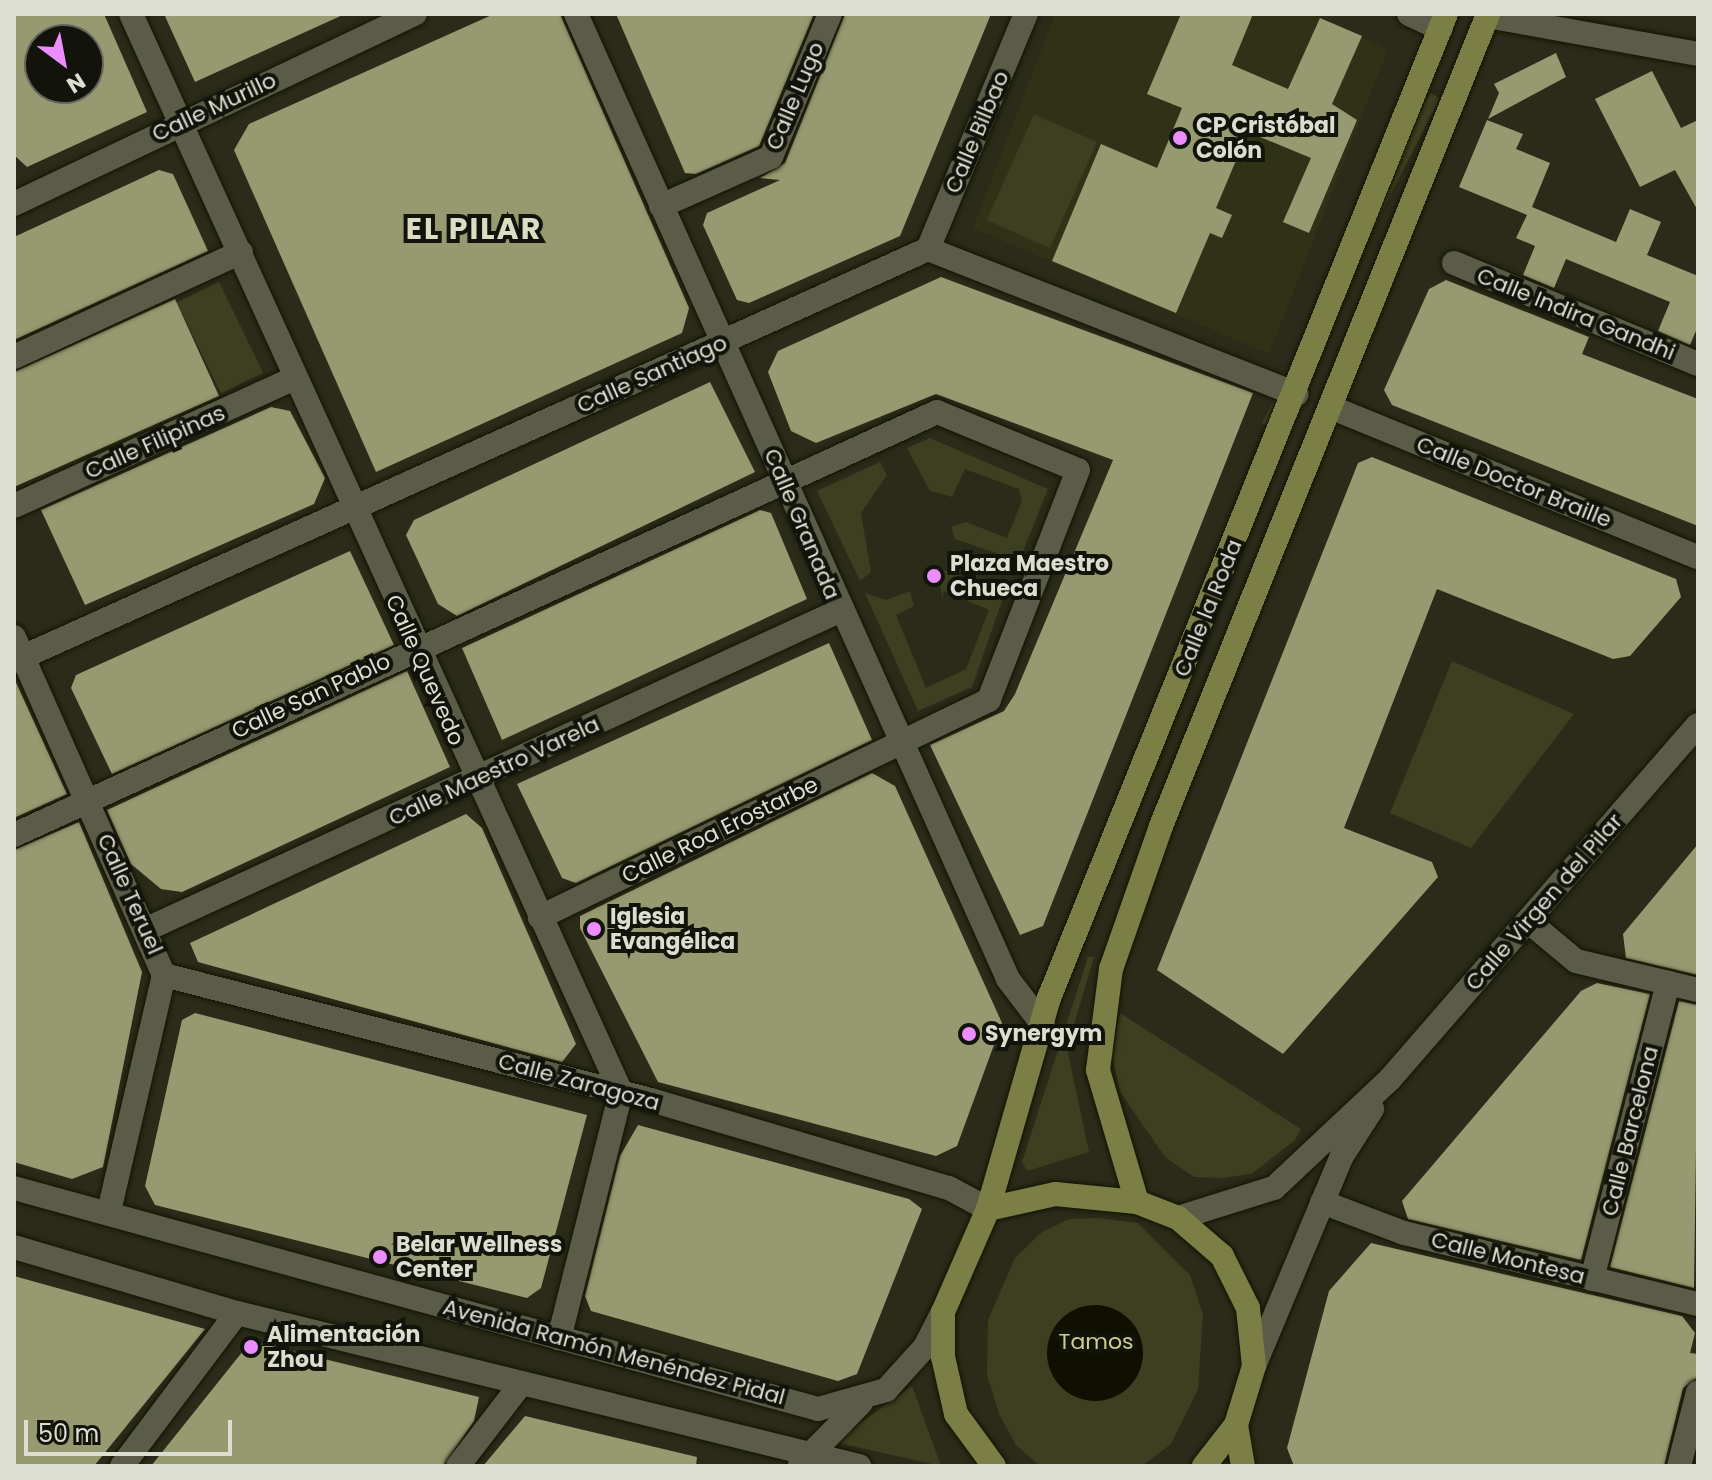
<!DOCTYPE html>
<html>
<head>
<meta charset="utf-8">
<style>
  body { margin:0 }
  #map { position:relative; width:1712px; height:1480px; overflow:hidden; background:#2a2b18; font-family:Poppins,sans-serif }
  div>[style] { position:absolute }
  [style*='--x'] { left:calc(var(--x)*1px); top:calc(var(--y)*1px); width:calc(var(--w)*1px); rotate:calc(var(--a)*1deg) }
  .built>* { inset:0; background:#303217 }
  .green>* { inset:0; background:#3d3f21; transform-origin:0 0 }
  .water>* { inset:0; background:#0f1000 }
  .round { border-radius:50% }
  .building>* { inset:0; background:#979a70 }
  .roads { filter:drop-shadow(0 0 2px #131403) drop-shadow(0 0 2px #131403) }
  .minor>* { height:24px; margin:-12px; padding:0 12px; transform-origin:12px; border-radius:12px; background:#5a5c47 }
  .major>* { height:24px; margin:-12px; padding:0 12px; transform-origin:12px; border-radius:12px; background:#7b7e45 }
  .dots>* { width:22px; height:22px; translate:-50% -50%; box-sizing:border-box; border:4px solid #12130b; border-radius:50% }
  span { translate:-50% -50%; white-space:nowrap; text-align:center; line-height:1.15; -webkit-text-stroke:8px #12130b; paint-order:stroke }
  .street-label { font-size:22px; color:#ddded2 }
  .poi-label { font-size:22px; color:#ddded2; font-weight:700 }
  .left { translate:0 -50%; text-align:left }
  .park-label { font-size:22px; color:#cbcf8b }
  .district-label { font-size:30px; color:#dbddc5; font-weight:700; letter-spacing:2px }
  .frame { position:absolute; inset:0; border:16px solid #ddded2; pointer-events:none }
  .north { position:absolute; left:24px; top:24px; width:80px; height:80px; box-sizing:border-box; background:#12130b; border:2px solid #63645b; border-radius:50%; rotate:148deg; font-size:22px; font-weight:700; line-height:32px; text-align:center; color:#ddded2 }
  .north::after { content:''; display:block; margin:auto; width:28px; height:36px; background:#eb8dfc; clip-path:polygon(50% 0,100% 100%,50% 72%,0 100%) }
  .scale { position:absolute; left:24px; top:1420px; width:208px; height:36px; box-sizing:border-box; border:4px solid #ddded2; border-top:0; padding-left:10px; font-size:24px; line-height:28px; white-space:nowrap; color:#ddded2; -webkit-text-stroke:6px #12130b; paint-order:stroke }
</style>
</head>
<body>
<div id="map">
  <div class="built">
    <div style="clip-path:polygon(1055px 14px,1310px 14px,1388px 49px,1269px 354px,973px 228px)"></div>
  </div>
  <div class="green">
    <div style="left:1430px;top:93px;width:11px;height:370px;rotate:27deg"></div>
    <div style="left:1034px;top:114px;width:69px;height:116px;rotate:24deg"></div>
    <div style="left:219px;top:282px;width:101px;height:47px;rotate:64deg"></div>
    <div style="clip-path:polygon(930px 438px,1048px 489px,1019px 561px,955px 539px,951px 527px,966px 522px,1007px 538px,1022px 501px,1019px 489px,965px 469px,952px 497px,930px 491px,907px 448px)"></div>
    <div style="clip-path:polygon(880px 462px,887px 475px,861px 513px,871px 572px,860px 581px,817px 491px)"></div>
    <div style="clip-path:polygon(938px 568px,1005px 592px,972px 687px,918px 711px,865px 593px,886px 600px,910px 591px,914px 606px,896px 615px,926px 688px,966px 669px,989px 610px,944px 591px,942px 598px)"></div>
    <div style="clip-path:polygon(1452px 661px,1574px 714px,1471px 848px,1390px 813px)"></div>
    <div style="clip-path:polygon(1088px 957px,1094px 957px,1067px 1048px,1089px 1152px,1027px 1171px,1022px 1162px)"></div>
    <div style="clip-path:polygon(1120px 1013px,1301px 1129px,1294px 1141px,1251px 1174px,1221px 1178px,1194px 1177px,1165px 1157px,1120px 1092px,1112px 1055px)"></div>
    <div style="clip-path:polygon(1098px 1218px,1138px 1223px,1190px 1275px,1203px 1314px,1198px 1389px,1171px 1444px,1142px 1466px,1040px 1466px,1016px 1445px,999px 1414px,987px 1375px,988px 1320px,1015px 1258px,1042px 1232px,1069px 1219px)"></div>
    <div style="clip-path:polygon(912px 1386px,941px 1466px,834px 1442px)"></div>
  </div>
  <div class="water">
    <div class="round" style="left:1047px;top:1305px;width:96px;height:96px"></div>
  </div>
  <div class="building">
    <div style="clip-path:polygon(evenodd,14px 14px,104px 14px,147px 112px,27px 167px,14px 155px,14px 14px,40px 40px,88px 40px,88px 88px,40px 88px,40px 40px)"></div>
    <div style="clip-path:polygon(164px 14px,345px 14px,195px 82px)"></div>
    <div style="clip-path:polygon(494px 14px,560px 14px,689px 308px,682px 333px,376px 472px,234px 150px,249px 124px)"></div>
    <div style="clip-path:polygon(616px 14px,814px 14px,759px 146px,696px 174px,685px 173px)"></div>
    <div style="clip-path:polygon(845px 14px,991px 14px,900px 236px,749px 303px,737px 300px,703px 225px,707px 213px,780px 180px,760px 178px,785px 163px)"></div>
    <div style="clip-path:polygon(1181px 14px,1253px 14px,1232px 65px,1288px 89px,1320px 18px,1362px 36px,1332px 104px,1357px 120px,1309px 233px,1283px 222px,1311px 158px,1248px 132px,1216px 208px,1232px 215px,1222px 238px,1210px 233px,1176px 313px,1052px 261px,1101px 144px,1157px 168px,1182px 108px,1147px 94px)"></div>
    <div style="clip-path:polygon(1556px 53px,1566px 77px,1488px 119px,1499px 93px,1494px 84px)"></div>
    <div style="clip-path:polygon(1652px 71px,1681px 128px,1698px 120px,1698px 211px,1675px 170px,1640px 187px,1595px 99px)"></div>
    <div style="clip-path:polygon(1487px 120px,1523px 134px,1516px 149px,1550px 163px,1532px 207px,1616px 242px,1630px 209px,1661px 222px,1647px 255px,1698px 276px,1698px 326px,1690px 345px,1658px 331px,1670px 302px,1566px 259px,1554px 288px,1523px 275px,1535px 246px,1516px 238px,1527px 215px,1459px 187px)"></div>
    <div style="clip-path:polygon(159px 170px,173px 174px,208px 251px,14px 340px,14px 237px)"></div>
    <div style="clip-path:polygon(941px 277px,1253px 393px,1043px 926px,1020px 935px,930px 745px,1004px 711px,1015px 694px,1113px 460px,936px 394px,816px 443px,791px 431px,768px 372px,778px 351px)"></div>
    <div style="clip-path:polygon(1446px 280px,1589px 337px,1582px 354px,1698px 399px,1698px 526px,1392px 405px,1384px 390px,1429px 289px)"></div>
    <div style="clip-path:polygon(175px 299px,219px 396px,14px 487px,14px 372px)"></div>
    <div style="clip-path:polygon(710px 382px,755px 472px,457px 616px,438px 604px,406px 535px,414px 520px)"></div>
    <div style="clip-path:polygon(271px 407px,290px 411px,325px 478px,314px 504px,85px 605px,41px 510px)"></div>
    <div style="clip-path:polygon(1372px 457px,1676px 579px,1681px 597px,1630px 656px,1613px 659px,1437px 589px,1344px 828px,1432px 862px,1438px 877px,1283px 1054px,1157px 970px,1358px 463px)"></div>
    <div style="clip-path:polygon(760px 510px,771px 513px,807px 599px,502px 740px,462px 648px)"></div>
    <div style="clip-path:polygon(350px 551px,394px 645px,112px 774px,71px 688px,76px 675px)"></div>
    <div style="clip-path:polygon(829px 643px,872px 740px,576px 883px,562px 878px,517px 784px)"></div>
    <div style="clip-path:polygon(407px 671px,450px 767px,182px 892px,161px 889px,131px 864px,107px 810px)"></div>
    <div style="clip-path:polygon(14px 678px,67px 794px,14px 818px)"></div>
    <div style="clip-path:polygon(872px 773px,895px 786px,1002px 1023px,957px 1146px,936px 1156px,658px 1082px,580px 928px,580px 916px)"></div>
    <div style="clip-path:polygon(466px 814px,482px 828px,576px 1044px,562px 1062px,198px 962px,190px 943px)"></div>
    <div style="clip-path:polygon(79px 822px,142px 972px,103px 1167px,72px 1179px,14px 1162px,14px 850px)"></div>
    <div style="clip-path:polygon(1698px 844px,1698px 975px,1626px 958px,1623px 934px)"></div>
    <div style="clip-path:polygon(1597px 983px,1650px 994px,1581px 1260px,1408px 1219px,1402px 1201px,1581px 991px)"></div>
    <div style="clip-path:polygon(1679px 1001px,1698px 1005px,1694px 1288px,1610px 1267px)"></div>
    <div style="clip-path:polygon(195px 1013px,587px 1115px,541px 1288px,527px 1298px,155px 1205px,145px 1186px,182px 1020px)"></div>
    <div style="clip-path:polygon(638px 1125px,909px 1199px,922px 1209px,857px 1374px,838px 1381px,591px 1311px,585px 1296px,620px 1156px)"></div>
    <div style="clip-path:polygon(1371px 1243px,1682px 1316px,1695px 1333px,1690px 1353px,1698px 1354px,1698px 1377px,1683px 1388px,1664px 1466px,1294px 1466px,1287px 1448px,1329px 1291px)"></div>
    <div style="clip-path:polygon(14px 1276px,205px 1329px,94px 1466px,14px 1466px)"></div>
    <div style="clip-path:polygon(251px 1341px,479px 1397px,474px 1421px,443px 1466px,151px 1466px)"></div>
    <div style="clip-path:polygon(525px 1416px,697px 1457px,696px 1466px,483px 1466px)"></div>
  </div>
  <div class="roads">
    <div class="minor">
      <div style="--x:131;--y:14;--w:1184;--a:65.56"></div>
      <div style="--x:621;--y:1092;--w:254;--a:104.1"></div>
      <div style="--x:576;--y:14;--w:1057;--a:65.88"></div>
      <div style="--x:1008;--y:979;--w:58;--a:52.7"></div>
      <div style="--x:1409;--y:14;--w:35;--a:25"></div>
      <div style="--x:1487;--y:16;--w:214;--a:10.2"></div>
      <div style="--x:14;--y:204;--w:444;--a:-25.4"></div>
      <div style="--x:661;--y:206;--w:120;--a:-24"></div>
      <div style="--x:771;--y:157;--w:155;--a:-67.6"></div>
      <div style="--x:928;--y:249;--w:255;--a:-67.4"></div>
      <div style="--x:1454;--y:263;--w:264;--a:22.5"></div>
      <div style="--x:14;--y:357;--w:250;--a:-24.8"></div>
      <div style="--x:1330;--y:407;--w:397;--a:22.2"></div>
      <div style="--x:14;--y:506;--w:309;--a:-24.5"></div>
      <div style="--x:14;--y:637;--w:370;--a:66.1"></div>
      <div style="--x:164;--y:975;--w:243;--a:103.1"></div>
      <div style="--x:14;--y:661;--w:1003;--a:-24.26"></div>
      <div style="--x:928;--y:249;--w:396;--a:21.5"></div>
      <div style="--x:14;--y:835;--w:1015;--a:-24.62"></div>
      <div style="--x:937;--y:412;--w:152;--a:22.4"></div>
      <div style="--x:1078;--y:470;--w:247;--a:111.2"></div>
      <div style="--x:989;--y:700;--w:499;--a:154.2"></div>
      <div style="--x:1528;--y:921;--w:62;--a:39.8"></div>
      <div style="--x:1576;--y:961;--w:125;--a:13.4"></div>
      <div style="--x:147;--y:929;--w:762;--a:-24.68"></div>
      <div style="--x:164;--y:975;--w:503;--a:14.4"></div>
      <div style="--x:651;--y:1100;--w:311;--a:16.5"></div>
      <div style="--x:949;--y:1188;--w:44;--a:28.3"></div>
      <div style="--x:14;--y:1188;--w:834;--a:15.37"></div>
      <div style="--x:818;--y:1409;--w:71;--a:-15.6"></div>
      <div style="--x:886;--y:1390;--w:58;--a:-47.8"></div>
      <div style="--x:925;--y:1347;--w:39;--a:-63"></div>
      <div style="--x:1322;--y:1202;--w:88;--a:20.7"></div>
      <div style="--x:1404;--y:1233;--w:302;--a:13.6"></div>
      <div style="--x:1178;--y:1218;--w:101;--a:-17.4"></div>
      <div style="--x:1274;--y:1188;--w:159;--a:-43.2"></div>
      <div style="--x:1390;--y:1079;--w:469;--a:-49"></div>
      <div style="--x:14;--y:1247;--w:233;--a:16.5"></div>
      <div style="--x:237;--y:1313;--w:641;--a:13.82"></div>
      <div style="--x:1592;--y:1279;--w:306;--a:-75.6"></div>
      <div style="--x:1254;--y:1366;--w:228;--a:-67.3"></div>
      <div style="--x:1342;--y:1156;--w:56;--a:-57.4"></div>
      <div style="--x:800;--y:1465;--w:87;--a:-45.5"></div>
      <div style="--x:122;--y:1466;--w:191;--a:-53.1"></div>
      <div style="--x:458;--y:1466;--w:103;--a:-52.5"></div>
      <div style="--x:1679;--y:1466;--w:76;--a:-75.6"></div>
    </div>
    <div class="major">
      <div style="--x:1137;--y:1202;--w:138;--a:-106.5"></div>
      <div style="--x:1098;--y:1070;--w:102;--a:-82.7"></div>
      <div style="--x:1111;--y:969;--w:151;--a:-70.7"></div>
      <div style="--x:1161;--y:826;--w:875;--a:-68.06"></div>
      <div style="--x:988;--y:1209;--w:69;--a:-12.6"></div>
      <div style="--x:1055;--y:1194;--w:82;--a:5.6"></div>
      <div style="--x:1137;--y:1202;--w:44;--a:21.3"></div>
      <div style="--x:1178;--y:1218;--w:58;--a:40.8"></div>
      <div style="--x:1222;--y:1256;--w:58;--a:63.4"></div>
      <div style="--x:1248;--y:1308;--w:58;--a:84.1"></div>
      <div style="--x:1254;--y:1366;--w:62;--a:107"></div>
      <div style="--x:1236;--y:1425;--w:52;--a:128"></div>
      <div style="--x:1236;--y:1425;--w:42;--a:80.3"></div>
      <div style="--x:994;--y:1466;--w:64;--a:-126.2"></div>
      <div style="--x:956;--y:1414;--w:58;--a:-102.8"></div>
      <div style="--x:943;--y:1357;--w:45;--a:-90"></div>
      <div style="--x:943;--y:1312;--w:112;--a:-66.4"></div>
      <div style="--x:988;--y:1209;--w:220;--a:-73.9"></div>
      <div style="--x:1049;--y:998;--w:1061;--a:-68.03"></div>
    </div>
  </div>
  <div class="dots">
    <div style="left:1180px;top:138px;background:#eb8dfc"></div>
    <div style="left:934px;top:576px;background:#eb8dfc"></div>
    <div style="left:594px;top:929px;background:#eb8dfc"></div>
    <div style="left:969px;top:1034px;background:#eb8dfc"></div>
    <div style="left:380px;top:1257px;background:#eb8dfc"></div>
    <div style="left:251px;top:1347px;background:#eb8dfc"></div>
  </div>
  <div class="street-label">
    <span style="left:795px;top:96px;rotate:-67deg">Calle Lugo</span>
    <span style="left:214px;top:107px;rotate:-25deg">Calle Murillo</span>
    <span style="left:977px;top:132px;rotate:-67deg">Calle Bilbao</span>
    <span style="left:1576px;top:314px;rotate:22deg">Calle Indira Gandhi</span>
    <span style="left:652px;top:374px;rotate:-24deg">Calle Santiago</span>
    <span style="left:155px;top:442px;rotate:-24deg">Calle Filipinas</span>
    <span style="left:1514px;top:482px;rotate:22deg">Calle Doctor Braille</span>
    <span style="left:802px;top:524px;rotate:67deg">Calle Granada</span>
    <span style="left:1208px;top:608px;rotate:-68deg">Calle la Roda</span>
    <span style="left:425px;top:670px;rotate:66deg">Calle Quevedo</span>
    <span style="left:311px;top:696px;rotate:-25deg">Calle San Pablo</span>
    <span style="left:494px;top:771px;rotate:-25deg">Calle Maestro Varela</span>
    <span style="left:720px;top:830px;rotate:-26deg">Calle Roa Erostarbe</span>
    <span style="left:130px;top:894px;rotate:66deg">Calle Teruel</span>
    <span style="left:1544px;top:902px;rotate:-49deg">Calle Virgen del Pilar</span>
    <span style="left:579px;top:1082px;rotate:15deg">Calle Zaragoza</span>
    <span style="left:1630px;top:1131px;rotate:-76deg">Calle Barcelona</span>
    <span style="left:1508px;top:1258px;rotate:14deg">Calle Montesa</span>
    <span style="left:614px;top:1352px;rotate:15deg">Avenida Ramón Menéndez Pidal</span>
  </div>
  <div class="poi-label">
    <span class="left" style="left:1196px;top:138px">CP Cristóbal<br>Colón</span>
    <span class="left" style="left:950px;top:576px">Plaza Maestro<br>Chueca</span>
    <span class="left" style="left:610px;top:929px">Iglesia<br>Evangélica</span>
    <span class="left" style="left:985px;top:1034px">Synergym</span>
    <span class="left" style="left:396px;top:1257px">Belar Wellness<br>Center</span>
    <span class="left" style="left:267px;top:1347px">Alimentación<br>Zhou</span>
  </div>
  <div class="park-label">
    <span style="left:1096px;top:1342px">Tamos</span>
  </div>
  <div class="district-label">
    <span style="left:474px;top:229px">EL PILAR</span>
  </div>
  <div class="frame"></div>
  <div class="north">N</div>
  <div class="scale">50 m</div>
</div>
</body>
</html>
